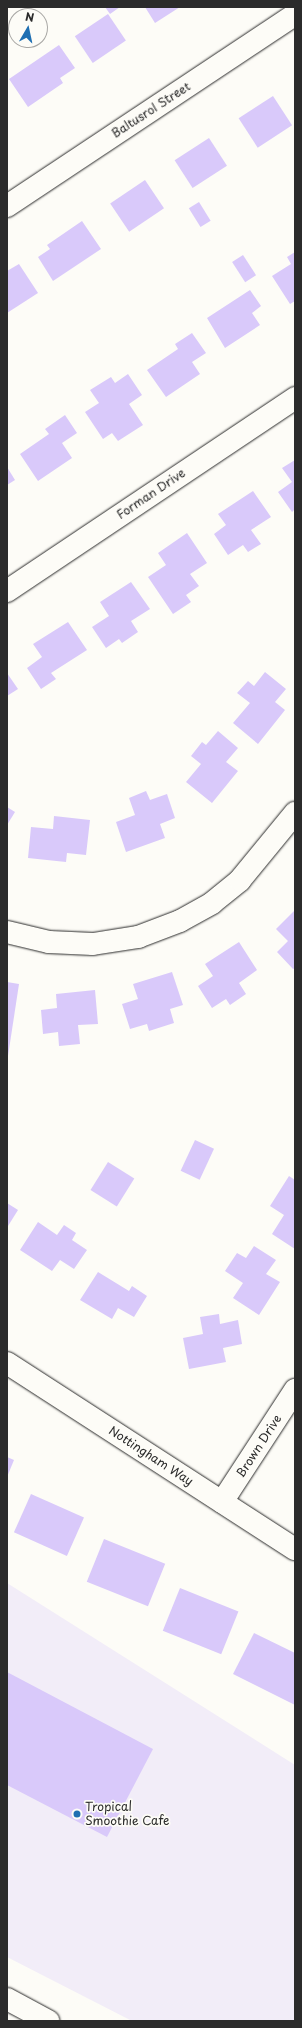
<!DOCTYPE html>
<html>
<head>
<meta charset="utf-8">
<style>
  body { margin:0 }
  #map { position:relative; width:302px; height:2028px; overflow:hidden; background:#fdfcf7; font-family:"Playpen Sans",sans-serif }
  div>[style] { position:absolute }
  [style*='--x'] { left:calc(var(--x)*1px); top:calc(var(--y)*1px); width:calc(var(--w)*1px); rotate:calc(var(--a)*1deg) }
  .built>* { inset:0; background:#f2edf8 }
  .building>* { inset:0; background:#d9c9fa; transform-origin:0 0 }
  .roads { filter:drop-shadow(0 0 1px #2b2b2b) drop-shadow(0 0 1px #2b2b2b) }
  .minor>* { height:22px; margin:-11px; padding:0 11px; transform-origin:11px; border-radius:11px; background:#fdfcf7 }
  .tertiary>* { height:22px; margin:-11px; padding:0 11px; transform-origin:11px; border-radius:11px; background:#fdfcf7 }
  .primary>* { height:22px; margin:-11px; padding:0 11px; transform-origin:11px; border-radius:11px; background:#fdfcf7 }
  .dots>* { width:11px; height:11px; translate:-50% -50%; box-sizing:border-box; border:2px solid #fdfcf7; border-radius:50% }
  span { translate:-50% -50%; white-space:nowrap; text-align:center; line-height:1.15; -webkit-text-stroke:3.5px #fdfcf7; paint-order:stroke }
  .street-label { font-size:12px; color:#2b2b2b }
  .poi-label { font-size:12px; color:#2b2b2b }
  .left { translate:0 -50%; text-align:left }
  .frame { position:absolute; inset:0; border:8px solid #2b2b2b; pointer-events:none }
  .north { position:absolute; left:8px; top:8px; width:40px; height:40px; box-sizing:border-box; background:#fdfcf7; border:1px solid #a9a8a5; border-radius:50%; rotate:9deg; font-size:11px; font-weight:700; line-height:16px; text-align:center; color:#2b2b2b }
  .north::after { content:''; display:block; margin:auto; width:14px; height:18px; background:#1f6fb2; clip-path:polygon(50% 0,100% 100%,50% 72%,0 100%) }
</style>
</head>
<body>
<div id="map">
  <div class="built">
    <div style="clip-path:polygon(7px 1583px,295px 1765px,295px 2021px,132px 2021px,7px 1957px)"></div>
  </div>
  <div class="building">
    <div style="clip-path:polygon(105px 7px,120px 7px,110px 14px)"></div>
    <div style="clip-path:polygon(145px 7px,180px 7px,155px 23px)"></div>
    <div style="left:108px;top:14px;width:32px;height:40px;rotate:56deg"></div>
    <div style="clip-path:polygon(59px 45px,75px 68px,60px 78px,63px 83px,28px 107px,9px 79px)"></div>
    <div style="left:273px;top:96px;width:35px;height:41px;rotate:57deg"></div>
    <div style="left:209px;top:138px;width:33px;height:41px;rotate:57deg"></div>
    <div style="left:145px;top:180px;width:34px;height:42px;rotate:56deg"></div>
    <div style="left:199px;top:202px;width:22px;height:12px;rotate:58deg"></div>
    <div style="clip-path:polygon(82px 221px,101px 249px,53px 281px,38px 257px,50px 249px,47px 245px)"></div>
    <div style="clip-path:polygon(295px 252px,295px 301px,290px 304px,272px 276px,291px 264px,287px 257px)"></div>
    <div style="left:243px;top:255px;width:24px;height:13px;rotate:57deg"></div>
    <div style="clip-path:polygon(19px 264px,38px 293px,7px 313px,7px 271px)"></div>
    <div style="clip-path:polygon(250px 290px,261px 306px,252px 313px,260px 325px,225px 348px,207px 318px)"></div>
    <div style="clip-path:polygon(192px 333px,206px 353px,192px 362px,200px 374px,166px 397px,147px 370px,178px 349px,175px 344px)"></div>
    <div style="clip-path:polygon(128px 374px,142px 395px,129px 404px,143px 425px,118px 441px,112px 433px,103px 439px,85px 412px,99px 403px,90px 390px,111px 377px,115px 383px)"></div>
    <div style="clip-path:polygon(65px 415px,77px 433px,62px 443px,72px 458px,38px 481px,20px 454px,49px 434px,45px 429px)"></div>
    <div style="clip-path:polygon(295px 460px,295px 509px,292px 512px,278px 492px,292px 482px,282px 468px)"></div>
    <div style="clip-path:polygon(7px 467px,15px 480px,7px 485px)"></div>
    <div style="clip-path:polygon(253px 491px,271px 517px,251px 530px,261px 544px,248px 552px,243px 545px,228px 555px,214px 534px,226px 525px,218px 514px)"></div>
    <div style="clip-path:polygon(187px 533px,207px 563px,190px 574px,199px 586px,186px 595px,191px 602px,173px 614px,148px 577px,166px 565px,158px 553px)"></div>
    <div style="clip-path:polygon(131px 582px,150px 609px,131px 621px,138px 632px,122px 643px,119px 639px,106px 648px,92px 627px,109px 616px,100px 602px)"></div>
    <div style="clip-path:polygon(68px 622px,87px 650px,51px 673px,56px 679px,41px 689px,27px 668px,42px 657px,33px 644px)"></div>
    <div style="clip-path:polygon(265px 672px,286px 689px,275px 702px,285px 710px,258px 744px,233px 723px,250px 703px,237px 693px,248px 681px,254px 686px)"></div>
    <div style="clip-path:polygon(7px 673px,18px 689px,7px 696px)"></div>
    <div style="clip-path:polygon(218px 731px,238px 748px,226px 762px,238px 771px,212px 803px,186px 782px,201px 764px,191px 756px,202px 742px,206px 745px)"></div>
    <div style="clip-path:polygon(146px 791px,150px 800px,167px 794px,175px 818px,160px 824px,165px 838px,126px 852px,116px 822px,135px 815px,129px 798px)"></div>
    <div style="clip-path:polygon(7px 807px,15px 812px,7px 825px)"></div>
    <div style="clip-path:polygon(54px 816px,90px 820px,86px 855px,67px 853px,66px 862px,28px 858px,31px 827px,53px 829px)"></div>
    <div style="clip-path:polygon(295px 910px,295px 968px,293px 969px,277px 952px,288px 941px,276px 929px)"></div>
    <div style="clip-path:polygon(239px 942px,257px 970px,239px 983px,246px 994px,230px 1005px,226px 999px,212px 1008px,198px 986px,213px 976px,205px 964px)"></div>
    <div style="clip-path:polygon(172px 972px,183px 1005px,170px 1009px,174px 1023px,149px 1031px,147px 1024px,130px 1029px,122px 1004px,138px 999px,133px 984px)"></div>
    <div style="clip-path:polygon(7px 982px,19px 984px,8px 1056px,7px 1056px)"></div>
    <div style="clip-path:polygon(95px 990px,98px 1024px,78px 1025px,80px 1044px,59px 1046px,58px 1032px,43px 1034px,41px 1010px,57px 1008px,56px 994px)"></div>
    <div style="left:195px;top:1140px;width:21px;height:34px;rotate:25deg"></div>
    <div style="left:108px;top:1162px;width:31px;height:33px;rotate:32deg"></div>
    <div style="clip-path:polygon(289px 1176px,295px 1180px,295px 1249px,272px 1234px,284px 1215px,270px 1206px)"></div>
    <div style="clip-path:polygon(7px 1203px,18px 1210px,8px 1226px,7px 1225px)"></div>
    <div style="clip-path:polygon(38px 1222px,57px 1235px,64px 1225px,76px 1233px,72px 1240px,87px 1250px,74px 1269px,60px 1260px,52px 1271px,20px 1250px)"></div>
    <div style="clip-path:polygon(254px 1246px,276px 1260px,266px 1274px,280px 1282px,259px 1315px,233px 1298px,243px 1283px,225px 1271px,237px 1253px,246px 1258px)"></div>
    <div style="clip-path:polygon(98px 1272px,129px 1291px,132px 1286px,147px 1296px,134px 1317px,118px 1308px,112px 1319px,80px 1300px)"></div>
    <div style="clip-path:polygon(219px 1314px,220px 1324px,238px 1320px,242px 1344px,223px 1348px,226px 1362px,189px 1369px,183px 1338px,203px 1334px,200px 1317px)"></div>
    <div style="clip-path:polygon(7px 1457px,14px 1460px,7px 1477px)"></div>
    <div style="left:31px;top:1494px;width:58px;height:42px;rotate:24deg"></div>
    <div style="left:104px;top:1539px;width:66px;height:46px;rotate:22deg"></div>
    <div style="left:180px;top:1588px;width:63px;height:46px;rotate:22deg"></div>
    <div style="clip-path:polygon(254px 1633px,295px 1653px,295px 1705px,233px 1674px)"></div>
    <div style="clip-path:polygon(7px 1672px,153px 1749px,107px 1837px,7px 1785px)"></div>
  </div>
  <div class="roads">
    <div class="minor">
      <div style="--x:7;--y:206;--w:346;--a:-33.6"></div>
      <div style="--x:7;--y:591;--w:347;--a:-33.8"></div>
      <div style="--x:7;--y:932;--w:43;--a:13.4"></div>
      <div style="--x:49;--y:942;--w:44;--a:2.6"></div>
      <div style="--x:93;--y:944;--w:46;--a:-8.8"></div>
      <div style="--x:138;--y:937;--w:45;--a:-20.9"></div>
      <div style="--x:180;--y:921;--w:37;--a:-29"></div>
      <div style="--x:212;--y:903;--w:36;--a:-39"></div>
      <div style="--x:240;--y:880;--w:87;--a:-50.6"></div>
      <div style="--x:222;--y:1502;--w:134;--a:-56.9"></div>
    </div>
    <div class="tertiary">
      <div style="--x:7;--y:1363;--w:343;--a:32.9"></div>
    </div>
    <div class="primary">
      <div style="--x:7;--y:1999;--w:47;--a:28.2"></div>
    </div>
  </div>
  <div class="dots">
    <div style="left:77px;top:1814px;background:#1f6fb2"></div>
  </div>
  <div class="street-label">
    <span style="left:151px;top:110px;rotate:-33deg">Baltusrol Street</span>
    <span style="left:151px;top:494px;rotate:-34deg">Forman Drive</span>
    <span style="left:259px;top:1446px;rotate:-57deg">Brown Drive</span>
    <span style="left:151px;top:1456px;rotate:33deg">Nottingham Way</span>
  </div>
  <div class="poi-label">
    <span class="left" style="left:85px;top:1814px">Tropical<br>Smoothie Cafe</span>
  </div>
  <div class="frame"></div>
  <div class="north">N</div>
</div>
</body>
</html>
